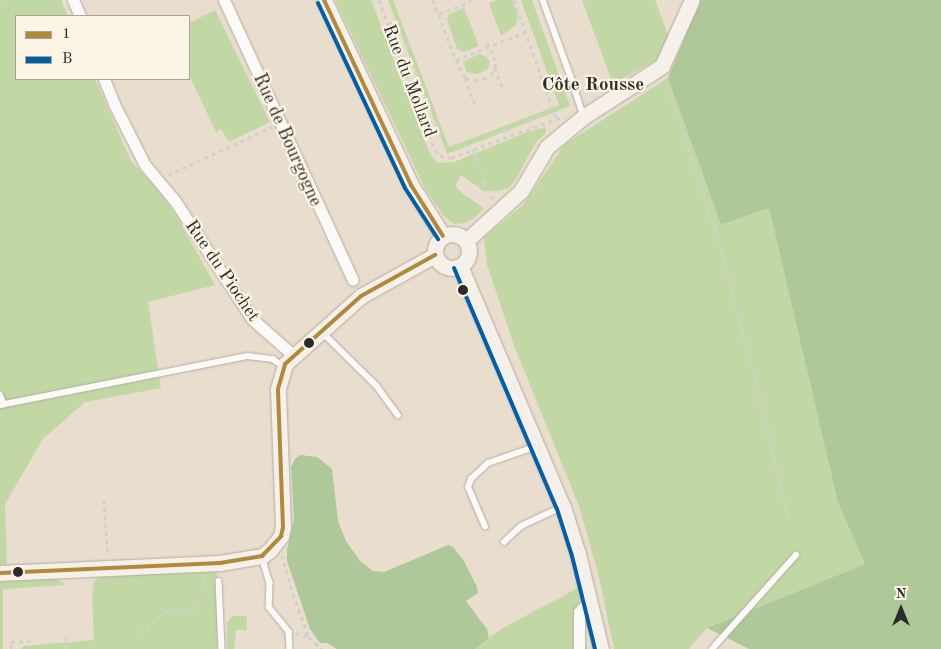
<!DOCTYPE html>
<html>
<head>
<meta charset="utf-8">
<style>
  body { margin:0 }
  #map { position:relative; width:941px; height:649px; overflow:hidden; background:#e9ddcd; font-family:"Old Standard TT",serif }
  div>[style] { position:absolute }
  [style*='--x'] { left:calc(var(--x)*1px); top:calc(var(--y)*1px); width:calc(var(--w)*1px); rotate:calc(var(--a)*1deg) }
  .green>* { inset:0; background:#c1d8a4 }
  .forest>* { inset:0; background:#afc89a }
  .path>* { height:2.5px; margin-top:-1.25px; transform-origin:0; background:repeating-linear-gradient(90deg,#d3d0cc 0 4px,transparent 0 8px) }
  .roads { filter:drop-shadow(0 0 1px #b4aca2) drop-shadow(0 0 1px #b4aca2) }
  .lane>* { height:5.5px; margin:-2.75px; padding:0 2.75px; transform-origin:2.75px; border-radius:2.75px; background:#fcfaf8 }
  .street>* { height:11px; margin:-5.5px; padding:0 5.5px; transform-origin:5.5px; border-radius:5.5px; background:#fcfaf8 }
  .secondary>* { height:15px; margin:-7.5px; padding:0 7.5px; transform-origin:7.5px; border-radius:7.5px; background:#f5f0e9 }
  .secondary>.ring { margin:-7.5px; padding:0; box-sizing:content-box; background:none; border:15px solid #f5f0e9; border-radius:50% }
  .bus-1>* { height:4px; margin:-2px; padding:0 2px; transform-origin:2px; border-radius:2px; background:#b2893b }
  .bus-2>* { height:4px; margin:-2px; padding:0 2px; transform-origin:2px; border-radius:2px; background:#005eab }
  .dots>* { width:14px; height:14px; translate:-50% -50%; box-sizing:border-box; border:2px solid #fcf5e5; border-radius:50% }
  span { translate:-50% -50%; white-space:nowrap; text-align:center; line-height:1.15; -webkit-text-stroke:4.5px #fcf5e5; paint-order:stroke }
  .street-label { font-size:18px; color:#2b2b2b }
  .neighbourhood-label { font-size:19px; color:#2b2b2b; font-weight:700 }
  .legend { position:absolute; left:15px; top:15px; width:175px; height:65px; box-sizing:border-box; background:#fcf5e5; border:1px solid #a8a49b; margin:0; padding:6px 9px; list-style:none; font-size:15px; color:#2b2b2b }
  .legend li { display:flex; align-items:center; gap:10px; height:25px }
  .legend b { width:25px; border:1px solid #a8a49b }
  .north { position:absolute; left:876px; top:584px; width:50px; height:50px; -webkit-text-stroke:4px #fcf5e5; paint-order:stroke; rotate:0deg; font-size:14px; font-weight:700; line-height:20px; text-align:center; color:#2b2b2b }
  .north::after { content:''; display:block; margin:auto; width:18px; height:22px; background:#2b2b2b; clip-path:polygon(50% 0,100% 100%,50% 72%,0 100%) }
</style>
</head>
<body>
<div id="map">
  <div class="green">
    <div style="clip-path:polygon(0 0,61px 0,68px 16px,16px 16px,16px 79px,95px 79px,131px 161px,157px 189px,176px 215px,215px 285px,148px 302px,161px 388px,85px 402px,43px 439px,5px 504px,7px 564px,0 565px)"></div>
    <div style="clip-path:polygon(335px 0,371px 0,426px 144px,431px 155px,438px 163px,454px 162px,528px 132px,546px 127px,545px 134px,536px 142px,515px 181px,508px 188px,499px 191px,484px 191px,461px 175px,455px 186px,462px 193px,484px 208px,473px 219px,464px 223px,454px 224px,443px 215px,426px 190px)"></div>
    <div style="clip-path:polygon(388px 0,393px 0,449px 147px,559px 105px,521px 0,532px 0,570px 106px,447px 154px)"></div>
    <div style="clip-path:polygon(497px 0,512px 0,518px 15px,516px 25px,501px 36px,489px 3px)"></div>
    <div style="clip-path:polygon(582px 0,655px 0,670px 40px,660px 58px,613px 84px)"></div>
    <div style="clip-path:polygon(464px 8px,479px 46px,463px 52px,457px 49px,447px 19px,449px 14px)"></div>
    <div style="clip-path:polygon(215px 10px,270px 122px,229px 142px,221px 129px,216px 132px,189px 75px,189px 23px)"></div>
    <div style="clip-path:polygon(479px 54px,487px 57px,490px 63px,487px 70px,477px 74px,467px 72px,463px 62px)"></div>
    <div style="clip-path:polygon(668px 78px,721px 225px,769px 208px,838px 500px,865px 564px,707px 628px,689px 649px,614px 649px,599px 577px,579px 506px,515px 348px,487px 265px,484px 237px,523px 205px,565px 144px)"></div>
    <div style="clip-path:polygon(213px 570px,217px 574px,217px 649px,20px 649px,24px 646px,94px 640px,92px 597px,94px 583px,98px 577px)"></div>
    <div style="clip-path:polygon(53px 577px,66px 585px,3px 589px,3px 649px,0 649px,0 580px)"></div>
    <div style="clip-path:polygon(578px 588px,587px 649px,475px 649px,501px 629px)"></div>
    <div style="clip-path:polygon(234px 616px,247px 616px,247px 630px,236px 630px,234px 649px,227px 649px,227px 623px,230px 618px)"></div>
  </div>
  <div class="forest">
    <div style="clip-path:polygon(700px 0,941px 0,941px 649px,749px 649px,707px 628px,865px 564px,838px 502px,769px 208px,721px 225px,668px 78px)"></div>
    <div style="clip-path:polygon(300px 455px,317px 457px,332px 469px,338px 521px,346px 541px,360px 561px,373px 571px,384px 572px,448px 545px,453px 547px,464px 561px,477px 587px,478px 593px,466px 601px,487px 629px,489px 638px,475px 649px,337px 649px,327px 643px,320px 643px,310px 629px,287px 561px,287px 550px,294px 518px,291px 467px,295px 459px)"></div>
  </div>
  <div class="path">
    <div style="--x:379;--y:0;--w:160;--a:69.5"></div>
    <div style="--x:435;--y:150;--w:8;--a:50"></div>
    <div style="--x:440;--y:156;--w:11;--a:10"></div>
    <div style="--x:451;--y:158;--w:118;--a:-20.3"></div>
    <div style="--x:433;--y:0;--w:64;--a:69"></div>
    <div style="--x:456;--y:60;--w:93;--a:-22.1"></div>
    <div style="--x:514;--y:0;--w:124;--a:70.3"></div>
    <div style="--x:0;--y:3;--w:9;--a:-18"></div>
    <div style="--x:439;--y:14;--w:33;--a:-21"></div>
    <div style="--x:470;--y:2;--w:2;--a:-90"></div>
    <div style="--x:388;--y:24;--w:12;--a:-20"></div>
    <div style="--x:398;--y:49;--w:12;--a:-20"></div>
    <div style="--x:456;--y:60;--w:20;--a:63"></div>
    <div style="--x:465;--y:78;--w:9;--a:13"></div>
    <div style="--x:474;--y:80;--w:9;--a:-6"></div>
    <div style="--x:483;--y:79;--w:8;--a:-30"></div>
    <div style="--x:490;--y:75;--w:9;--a:-54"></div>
    <div style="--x:495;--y:68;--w:7;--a:-90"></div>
    <div style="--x:495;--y:61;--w:20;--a:-114"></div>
    <div style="--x:495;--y:68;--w:25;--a:69"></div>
    <div style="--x:407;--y:76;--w:13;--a:-18"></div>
    <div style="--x:465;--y:78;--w:28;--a:69"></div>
    <div style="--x:665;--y:79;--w:157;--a:71.4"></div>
    <div style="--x:715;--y:228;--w:144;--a:74.7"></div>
    <div style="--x:753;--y:367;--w:157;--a:77.1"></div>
    <div style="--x:417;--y:102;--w:13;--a:-23"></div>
    <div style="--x:528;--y:119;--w:9;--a:69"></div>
    <div style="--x:427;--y:128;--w:13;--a:-18"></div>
    <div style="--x:503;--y:129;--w:9;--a:69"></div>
    <div style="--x:473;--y:149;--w:35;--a:72"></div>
    <div style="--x:484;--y:182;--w:19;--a:62"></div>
    <div style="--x:168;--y:175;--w:115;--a:-24.8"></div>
    <div style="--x:104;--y:500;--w:55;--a:85.8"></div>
    <div style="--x:282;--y:555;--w:41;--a:74.2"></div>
    <div style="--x:293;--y:594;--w:46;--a:69.6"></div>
    <div style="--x:140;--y:633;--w:33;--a:-41"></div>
    <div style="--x:165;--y:611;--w:29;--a:2"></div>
    <div style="--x:194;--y:612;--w:37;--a:-73"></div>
    <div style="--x:296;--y:633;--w:14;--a:17"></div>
    <div style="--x:309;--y:637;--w:18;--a:43"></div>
    <div style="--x:66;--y:637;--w:12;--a:85"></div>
    <div style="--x:11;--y:649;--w:7;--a:-90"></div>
    <div style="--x:11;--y:642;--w:20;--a:-3"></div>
  </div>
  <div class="roads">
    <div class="lane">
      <div style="--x:543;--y:0;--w:82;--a:70"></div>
      <div style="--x:571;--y:77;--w:40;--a:72"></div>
      <div style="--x:322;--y:332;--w:77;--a:44.5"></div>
      <div style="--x:377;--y:386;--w:36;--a:54"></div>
      <div style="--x:0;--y:394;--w:11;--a:68"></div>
      <div style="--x:0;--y:405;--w:253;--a:-11.2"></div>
      <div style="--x:248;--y:356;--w:25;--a:7"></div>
      <div style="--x:273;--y:359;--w:12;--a:35"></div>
      <div style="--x:485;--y:527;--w:43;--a:-113"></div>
      <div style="--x:468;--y:487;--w:9;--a:-69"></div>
      <div style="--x:471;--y:479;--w:23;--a:-43"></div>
      <div style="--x:488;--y:463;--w:52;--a:-19.1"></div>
      <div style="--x:504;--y:542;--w:23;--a:-43"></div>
      <div style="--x:521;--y:526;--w:45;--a:-24.9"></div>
      <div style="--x:262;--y:557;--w:27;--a:73"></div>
      <div style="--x:270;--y:583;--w:24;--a:92"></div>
      <div style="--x:269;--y:607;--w:32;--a:51"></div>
      <div style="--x:289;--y:632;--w:17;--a:87"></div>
      <div style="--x:219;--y:581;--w:68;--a:87.5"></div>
      <div style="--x:712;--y:649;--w:126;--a:-48.2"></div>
    </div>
    <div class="street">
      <div style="--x:73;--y:0;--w:17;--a:66"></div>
      <div style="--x:224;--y:0;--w:308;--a:65.3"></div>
      <div style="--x:104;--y:79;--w:27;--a:68"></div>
      <div style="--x:114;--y:104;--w:68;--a:63.1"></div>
      <div style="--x:145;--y:165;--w:47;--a:50.2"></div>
      <div style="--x:175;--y:201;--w:141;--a:56.9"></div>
      <div style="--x:252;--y:319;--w:55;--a:41.3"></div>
      <div style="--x:579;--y:649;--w:37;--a:-90"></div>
      <div style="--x:579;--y:612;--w:16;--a:-47"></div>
    </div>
    <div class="secondary">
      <div style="--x:324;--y:0;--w:204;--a:64.8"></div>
      <div style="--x:411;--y:185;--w:60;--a:57.9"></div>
      <div class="ring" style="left:435px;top:234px;width:19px;height:19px"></div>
      <div style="--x:466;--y:241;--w:74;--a:-42.3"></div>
      <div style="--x:521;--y:191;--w:51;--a:-59.4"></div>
      <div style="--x:547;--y:147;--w:47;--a:-39.8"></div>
      <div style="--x:583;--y:117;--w:94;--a:-32.8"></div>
      <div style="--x:662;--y:66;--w:72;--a:-65.6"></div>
      <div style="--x:460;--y:266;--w:262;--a:66.9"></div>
      <div style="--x:563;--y:507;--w:49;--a:72.3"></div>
      <div style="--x:578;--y:554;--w:98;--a:76.4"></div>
      <div style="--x:0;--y:573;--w:220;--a:-2.6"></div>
      <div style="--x:220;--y:563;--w:43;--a:-9.5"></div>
      <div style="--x:262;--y:556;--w:10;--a:-37"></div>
      <div style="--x:270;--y:550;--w:18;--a:-52"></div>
      <div style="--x:281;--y:536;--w:9;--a:-77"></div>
      <div style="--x:283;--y:527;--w:138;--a:-92.1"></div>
      <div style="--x:278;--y:389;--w:26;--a:-74"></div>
      <div style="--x:285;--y:364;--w:102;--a:-41.8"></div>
      <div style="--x:361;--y:296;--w:85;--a:-29"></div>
    </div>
  </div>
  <div class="bus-1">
    <div style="--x:324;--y:0;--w:204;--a:64.8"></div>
    <div style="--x:411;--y:185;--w:60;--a:57.9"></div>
    <div style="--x:0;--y:573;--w:220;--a:-2.6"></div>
    <div style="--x:220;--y:563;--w:43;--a:-9.5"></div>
    <div style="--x:262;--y:556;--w:28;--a:-46"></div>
    <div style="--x:281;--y:536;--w:9;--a:-77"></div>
    <div style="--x:283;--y:527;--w:138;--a:-92.1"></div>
    <div style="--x:278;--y:389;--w:26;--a:-74"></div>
    <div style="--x:285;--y:364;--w:102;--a:-41.8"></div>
    <div style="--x:361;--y:296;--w:85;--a:-29"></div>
  </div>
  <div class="bus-2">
    <div style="--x:318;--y:3;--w:204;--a:64.8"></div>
    <div style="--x:405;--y:188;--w:61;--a:57.1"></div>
    <div style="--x:454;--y:268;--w:262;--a:66.9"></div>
    <div style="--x:557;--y:509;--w:49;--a:72.3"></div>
    <div style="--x:572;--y:556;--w:96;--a:76.1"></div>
  </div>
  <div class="dots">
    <div style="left:463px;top:290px;background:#2b2b2b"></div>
    <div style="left:309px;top:343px;background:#2b2b2b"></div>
    <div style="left:18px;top:572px;background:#2b2b2b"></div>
  </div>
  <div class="street-label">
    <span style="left:409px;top:81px;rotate:69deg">Rue du Mollard</span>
    <span style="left:287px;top:140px;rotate:66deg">Rue de Bourgogne</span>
    <span style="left:222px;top:271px;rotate:56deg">Rue du Piochet</span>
  </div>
  <div class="neighbourhood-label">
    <span style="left:593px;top:86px">Côte Rousse</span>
  </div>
  <ul class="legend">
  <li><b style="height:6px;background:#b2893b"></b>1</li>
  <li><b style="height:6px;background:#005eab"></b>B</li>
  </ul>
  <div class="north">N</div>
</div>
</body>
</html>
